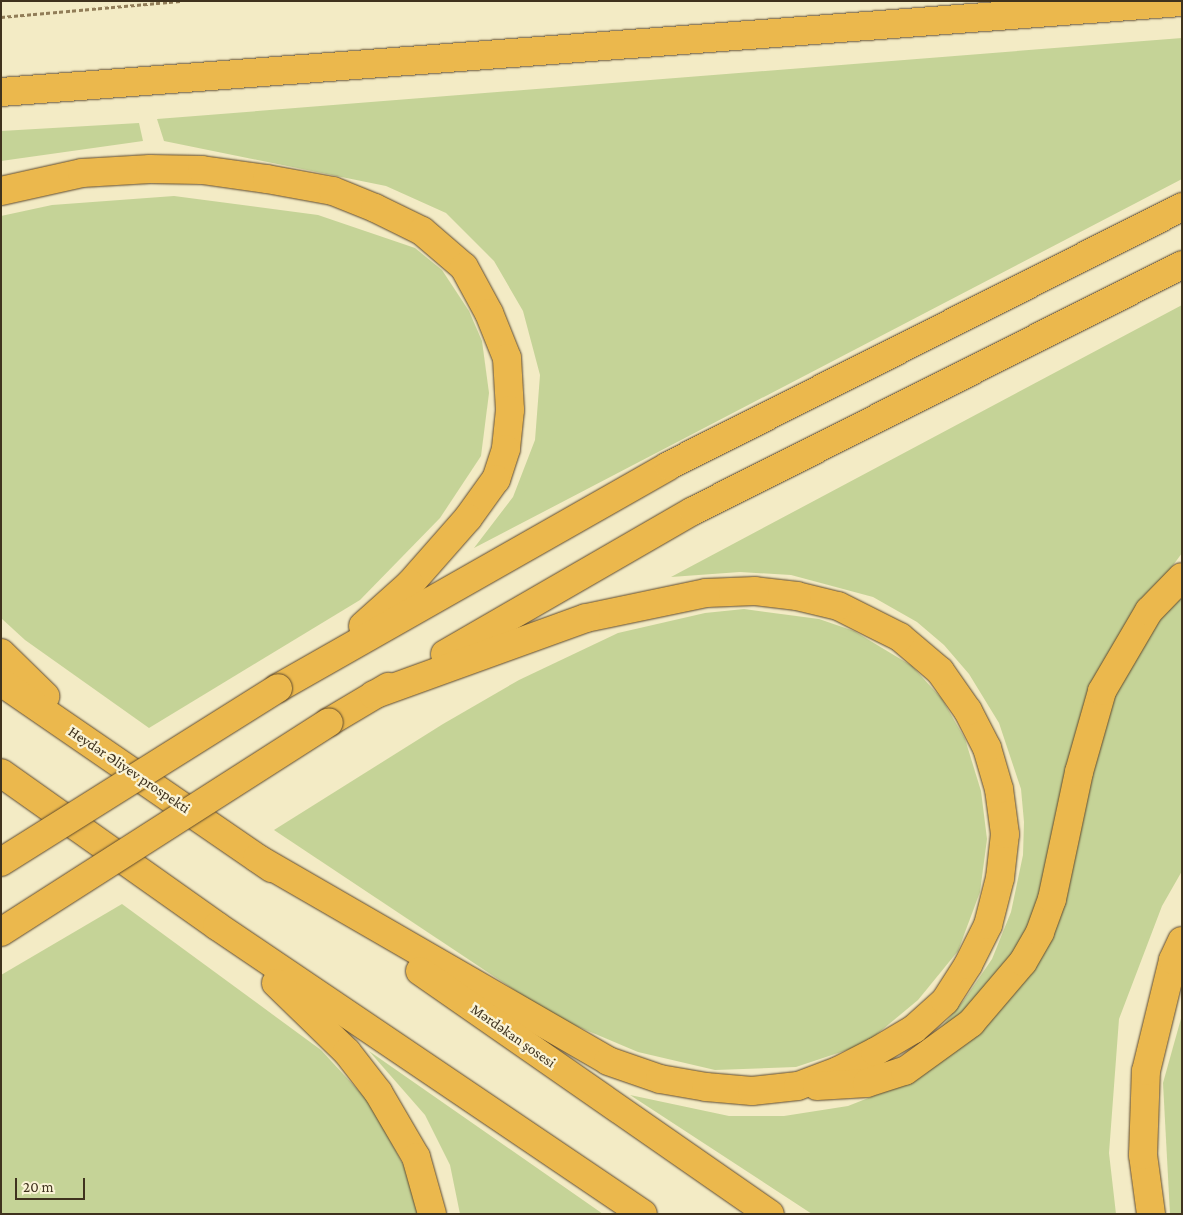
<!DOCTYPE html>
<html>
<head>
<meta charset="utf-8">
<style>
  body { margin:0 }
  #map { position:relative; width:1183px; height:1215px; overflow:hidden; background:#f3ebc5; font-family:"Crimson Pro",serif }
  div>[style] { position:absolute }
  [style*='--x'] { left:calc(var(--x)*1px); top:calc(var(--y)*1px); width:calc(var(--w)*1px); rotate:calc(var(--a)*1deg) }
  .green>* { inset:0; background:#c5d397 }
  .path>* { height:3px; margin-top:-1.5px; transform-origin:0; background:repeating-linear-gradient(90deg,#917d58 0 4px,transparent 0 6.5px) }
  .roads { filter:drop-shadow(0 0 1px #5f4a2c) drop-shadow(0 0 1px #5f4a2c) }
  .highway>* { height:28px; margin:-14px; padding:0 14px; transform-origin:14px; border-radius:14px; background:#ebb84d }
  .bridges { filter:drop-shadow(0 0 1px #5f4a2c) drop-shadow(0 0 1px #5f4a2c) }
  .highway-bridge>* { height:28px; margin:-14px; padding:0 14px; transform-origin:14px; border-radius:14px; background:#ebb84d }
  span { translate:-50% -50%; white-space:nowrap; text-align:center; line-height:1.15; -webkit-text-stroke:4.5px #faf3d5; paint-order:stroke }
  .street-label { font-size:15px; color:#3f321e }
  .frame { position:absolute; inset:0; border:2px solid #3f321e; pointer-events:none }
  .scale { position:absolute; left:15px; top:1178px; width:70px; height:22px; box-sizing:border-box; border:2px solid #3f321e; border-top:0; padding-left:6px; font-size:15px; line-height:18px; white-space:nowrap; color:#3f321e; -webkit-text-stroke:4px #faf3d5; paint-order:stroke }
</style>
</head>
<body>
<div id="map">
  <div class="green">
    <div style="clip-path:polygon(1182px 38px,1182px 179px,474px 548px,513px 497px,535px 440px,540px 375px,523px 311px,494px 261px,446px 213px,386px 186px,164px 141px,157px 119px)"></div>
    <div style="clip-path:polygon(139px 123px,143px 141px,1px 161px,1px 131px)"></div>
    <div style="clip-path:polygon(174px 196px,318px 215px,415px 248px,442px 270px,469px 311px,482px 341px,489px 393px,481px 456px,440px 518px,360px 600px,149px 728px,25px 640px,1px 618px,1px 216px,52px 205px)"></div>
    <div style="clip-path:polygon(1182px 305px,1182px 553px,1134px 619px,1029px 933px,988px 993px,919px 1054px,964px 1000px,992px 959px,1011px 912px,1023px 855px,1024px 822px,1021px 789px,999px 723px,969px 674px,944px 645px,917px 622px,873px 597px,791px 575px,740px 572px,671px 577px)"></div>
    <div style="clip-path:polygon(1182px 593px,1182px 871px,1162px 906px,1119px 1019px,1109px 1153px,1116px 1214px,812px 1214px,630px 1095px,729px 1116px,784px 1116px,848px 1106px,914px 1080px,1019px 982px,1094px 730px,1163px 614px)"></div>
    <div style="clip-path:polygon(744px 609px,819px 619px,854px 631px,912px 666px,942px 699px,965px 739px,981px 791px,987px 839px,980px 892px,958px 951px,918px 1000px,865px 1044px,796px 1067px,715px 1070px,638px 1052px,555px 1017px,274px 830px,443px 724px,519px 680px,618px 633px,705px 613px)"></div>
    <div style="clip-path:polygon(122px 904px,321px 1050px,369px 1102px,410px 1177px,418px 1214px,1px 1214px,1px 975px)"></div>
    <div style="clip-path:polygon(1182px 1015px,1182px 1214px,1170px 1214px,1163px 1083px)"></div>
    <div style="clip-path:polygon(369px 1051px,603px 1214px,460px 1214px,450px 1165px,425px 1115px)"></div>
  </div>
  <div class="path">
    <div style="--x:1;--y:17;--w:180;--a:-5.1"></div>
  </div>
  <div class="roads">
    <div class="highway">
      <div style="--x:1;--y:92;--w:1184;--a:-4.36"></div>
      <div style="--x:1;--y:191;--w:83;--a:-12.5"></div>
      <div style="--x:82;--y:173;--w:68;--a:-3.4"></div>
      <div style="--x:150;--y:169;--w:52;--a:1.1"></div>
      <div style="--x:202;--y:170;--w:66;--a:7.9"></div>
      <div style="--x:267;--y:179;--w:67;--a:10.3"></div>
      <div style="--x:333;--y:191;--w:45;--a:22"></div>
      <div style="--x:375;--y:208;--w:52;--a:26.1"></div>
      <div style="--x:422;--y:231;--w:55;--a:40.6"></div>
      <div style="--x:464;--y:267;--w:52;--a:61.5"></div>
      <div style="--x:489;--y:313;--w:48;--a:68.2"></div>
      <div style="--x:507;--y:358;--w:52;--a:86.7"></div>
      <div style="--x:510;--y:410;--w:39;--a:96"></div>
      <div style="--x:506;--y:449;--w:32;--a:108"></div>
      <div style="--x:496;--y:479;--w:48;--a:125.7"></div>
      <div style="--x:468;--y:518;--w:88;--a:131.3"></div>
      <div style="--x:410;--y:584;--w:63;--a:138.2"></div>
      <div style="--x:1;--y:653;--w:62;--a:44.3"></div>
      <div style="--x:445;--y:654;--w:286;--a:-30"></div>
      <div style="--x:693;--y:511;--w:547;--a:-26.71"></div>
      <div style="--x:1;--y:682;--w:329;--a:34.5"></div>
      <div style="--x:278;--y:688;--w:449;--a:-29.6"></div>
      <div style="--x:668;--y:466;--w:576;--a:-26.74"></div>
      <div style="--x:329;--y:722;--w:69;--a:-30.7"></div>
      <div style="--x:1;--y:773;--w:265;--a:35.3"></div>
      <div style="--x:217;--y:926;--w:514;--a:34.06"></div>
      <div style="--x:257;--y:858;--w:405;--a:30"></div>
      <div style="--x:608;--y:1061;--w:55;--a:19.1"></div>
      <div style="--x:660;--y:1079;--w:47;--a:9.9"></div>
      <div style="--x:706;--y:1087;--w:46;--a:5"></div>
      <div style="--x:752;--y:1091;--w:46;--a:-6.2"></div>
      <div style="--x:798;--y:1086;--w:43;--a:-20.6"></div>
      <div style="--x:838;--y:1071;--w:42;--a:-27.2"></div>
      <div style="--x:875;--y:1052;--w:45;--a:-30.5"></div>
      <div style="--x:914;--y:1029;--w:42;--a:-42.1"></div>
      <div style="--x:945;--y:1001;--w:43;--a:-57.4"></div>
      <div style="--x:968;--y:965;--w:45;--a:-63.4"></div>
      <div style="--x:988;--y:925;--w:49;--a:-75.7"></div>
      <div style="--x:1000;--y:878;--w:44;--a:-83.5"></div>
      <div style="--x:1005;--y:834;--w:45;--a:-97.6"></div>
      <div style="--x:999;--y:789;--w:43;--a:-106.3"></div>
      <div style="--x:987;--y:748;--w:42;--a:-117.2"></div>
      <div style="--x:968;--y:711;--w:49;--a:-125"></div>
      <div style="--x:940;--y:671;--w:52;--a:-139.6"></div>
      <div style="--x:900;--y:637;--w:69;--a:-153.4"></div>
      <div style="--x:838;--y:606;--w:42;--a:-166.3"></div>
      <div style="--x:797;--y:596;--w:42;--a:-173.2"></div>
      <div style="--x:755;--y:591;--w:49;--a:177.7"></div>
      <div style="--x:706;--y:593;--w:123;--a:168.2"></div>
      <div style="--x:586;--y:618;--w:226;--a:160.1"></div>
      <div style="--x:420;--y:971;--w:426;--a:34.8"></div>
      <div style="--x:276;--y:983;--w:99;--a:44.2"></div>
      <div style="--x:347;--y:1052;--w:51;--a:52.2"></div>
      <div style="--x:378;--y:1092;--w:75;--a:59.7"></div>
      <div style="--x:416;--y:1157;--w:59;--a:74.3"></div>
      <div style="--x:817;--y:1086;--w:50;--a:-3.4"></div>
      <div style="--x:867;--y:1083;--w:40;--a:-18"></div>
      <div style="--x:905;--y:1071;--w:82;--a:-36"></div>
      <div style="--x:971;--y:1023;--w:80;--a:-49.6"></div>
      <div style="--x:1023;--y:962;--w:34;--a:-60"></div>
      <div style="--x:1040;--y:932;--w:35;--a:-70"></div>
      <div style="--x:1052;--y:899;--w:130;--a:-78"></div>
      <div style="--x:1079;--y:772;--w:84;--a:-74.1"></div>
      <div style="--x:1102;--y:691;--w:93;--a:-59.6"></div>
      <div style="--x:1149;--y:611;--w:47;--a:-45.9"></div>
      <div style="--x:1151;--y:1214;--w:60;--a:-97.7"></div>
      <div style="--x:1143;--y:1155;--w:84;--a:-88"></div>
      <div style="--x:1146;--y:1071;--w:114;--a:-76.3"></div>
      <div style="--x:1173;--y:960;--w:21;--a:-65"></div>
    </div>
  </div>
  <div class="bridges">
    <div class="highway-bridge">
      <div style="--x:1;--y:862;--w:327;--a:-32.1"></div>
      <div style="--x:1;--y:932;--w:389;--a:-32.6"></div>
    </div>
  </div>
  <div class="street-label">
    <span style="left:129px;top:770px;rotate:34deg">Heydər Əliyev prospekti</span>
    <span style="left:513px;top:1036px;rotate:35deg">Mərdəkan şosesi</span>
  </div>
  <div class="frame"></div>
  <div class="scale">20 m</div>
</div>
</body>
</html>
